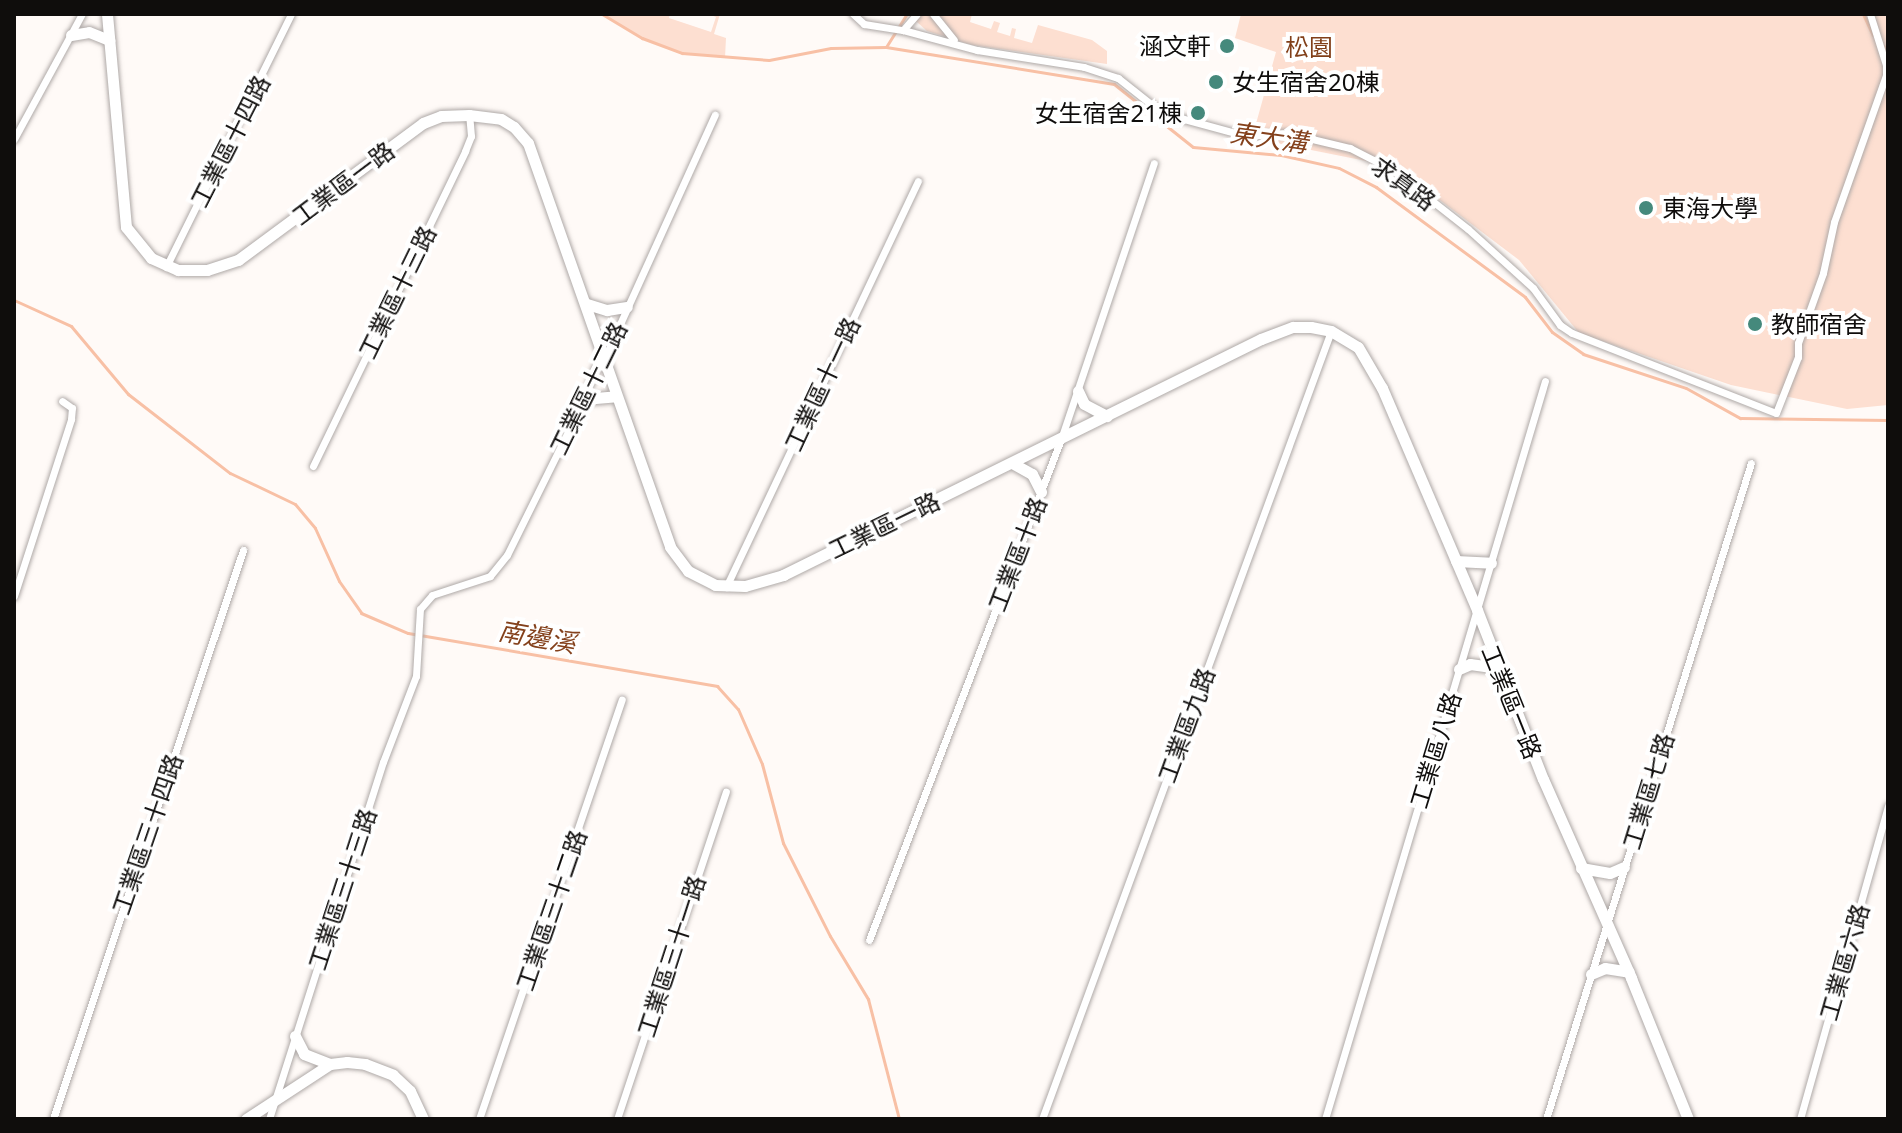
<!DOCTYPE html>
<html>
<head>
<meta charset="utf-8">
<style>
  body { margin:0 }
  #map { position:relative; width:1902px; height:1133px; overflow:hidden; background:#fffaf7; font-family:"Noto Sans","Noto Sans TC",sans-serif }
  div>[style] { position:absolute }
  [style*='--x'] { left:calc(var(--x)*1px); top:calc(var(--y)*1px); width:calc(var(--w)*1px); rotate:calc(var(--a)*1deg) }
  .green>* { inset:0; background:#fddfd1 }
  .stream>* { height:3px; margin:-1.5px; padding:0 1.5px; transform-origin:1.5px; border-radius:1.5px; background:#f8c0a5 }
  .roads { filter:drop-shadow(0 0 2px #afa9a7) drop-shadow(0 0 2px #afa9a7) }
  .street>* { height:7px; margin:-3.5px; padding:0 3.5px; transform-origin:3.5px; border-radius:3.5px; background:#fff }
  .secondary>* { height:11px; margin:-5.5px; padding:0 5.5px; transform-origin:5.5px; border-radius:5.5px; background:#fff }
  .dots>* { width:22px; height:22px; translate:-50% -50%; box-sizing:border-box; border:4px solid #fff; border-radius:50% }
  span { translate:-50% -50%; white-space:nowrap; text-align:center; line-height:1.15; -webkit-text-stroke:8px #fff; paint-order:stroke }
  .poi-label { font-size:24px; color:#0f0d0c }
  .right { translate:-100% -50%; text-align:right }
  .left { translate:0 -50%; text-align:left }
  .park-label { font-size:24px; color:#813f19 }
  .street-label { font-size:24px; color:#0f0d0c }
  .water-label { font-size:26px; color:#84411c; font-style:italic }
  .frame { position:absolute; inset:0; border:16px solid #0f0d0c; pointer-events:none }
</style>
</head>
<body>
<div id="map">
  <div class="green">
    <div style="clip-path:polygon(602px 14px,670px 14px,669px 18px,711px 32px,716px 17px,708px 14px,720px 14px,714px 34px,726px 38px,725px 58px,682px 53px,643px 38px)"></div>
    <div style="clip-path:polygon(908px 14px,972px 14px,970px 22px,991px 29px,994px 21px,1000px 23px,997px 32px,1010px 36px,1012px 28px,1016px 29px,1014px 38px,1032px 43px,1038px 25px,1092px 40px,1107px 51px,1107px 64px,972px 45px,927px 31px)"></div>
    <div style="clip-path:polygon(1241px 14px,1888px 14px,1888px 405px,1847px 409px,1731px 385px,1579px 333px,1519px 260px,1396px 167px,1252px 138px,1276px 52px,1235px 38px)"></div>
  </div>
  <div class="stream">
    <div style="--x:602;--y:14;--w:47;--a:31"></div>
    <div style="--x:642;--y:38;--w:43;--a:20.6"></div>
    <div style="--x:682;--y:53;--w:87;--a:4.6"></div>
    <div style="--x:769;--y:60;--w:63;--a:-11"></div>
    <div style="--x:831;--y:48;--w:55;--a:-1"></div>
    <div style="--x:886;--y:47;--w:231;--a:9.2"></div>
    <div style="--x:1114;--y:84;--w:101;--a:38.6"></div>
    <div style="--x:1193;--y:147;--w:88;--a:5.2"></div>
    <div style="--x:1281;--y:155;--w:59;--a:12.6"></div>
    <div style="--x:1339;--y:168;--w:42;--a:27.2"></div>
    <div style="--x:1376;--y:187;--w:185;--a:36.4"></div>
    <div style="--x:1525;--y:297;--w:44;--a:52.4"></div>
    <div style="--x:1552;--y:332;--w:38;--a:35"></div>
    <div style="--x:1583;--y:354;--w:108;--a:18.3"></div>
    <div style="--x:1686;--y:388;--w:62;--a:29.1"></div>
    <div style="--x:1740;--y:418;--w:148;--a:0.8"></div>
    <div style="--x:1863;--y:14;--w:23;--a:65"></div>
    <div style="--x:1881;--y:44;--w:9;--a:41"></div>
    <div style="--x:886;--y:47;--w:39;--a:-58"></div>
    <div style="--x:14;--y:300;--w:63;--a:24.5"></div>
    <div style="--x:71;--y:326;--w:89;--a:50"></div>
    <div style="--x:128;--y:394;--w:129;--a:37.8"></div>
    <div style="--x:230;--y:473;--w:72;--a:25.5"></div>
    <div style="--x:295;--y:504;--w:31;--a:50"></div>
    <div style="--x:315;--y:528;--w:58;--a:65.6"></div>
    <div style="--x:339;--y:581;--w:39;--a:55"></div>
    <div style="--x:361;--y:613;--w:51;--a:23.1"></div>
    <div style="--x:408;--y:633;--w:314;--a:9.7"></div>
    <div style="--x:717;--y:686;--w:31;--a:48"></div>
    <div style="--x:738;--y:709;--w:60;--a:66.4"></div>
    <div style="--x:762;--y:764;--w:82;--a:75.1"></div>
    <div style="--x:783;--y:843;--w:104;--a:63.2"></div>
    <div style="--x:830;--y:936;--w:74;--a:58.9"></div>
    <div style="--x:868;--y:999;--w:124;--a:75.5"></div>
  </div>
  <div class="roads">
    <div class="street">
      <div style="--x:853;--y:14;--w:15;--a:42"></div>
      <div style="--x:864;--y:24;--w:39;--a:9"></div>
      <div style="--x:903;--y:30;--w:77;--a:15.1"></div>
      <div style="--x:977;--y:50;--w:108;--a:9"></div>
      <div style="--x:1084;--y:67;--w:36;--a:18"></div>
      <div style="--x:1118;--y:78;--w:56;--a:38.5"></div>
      <div style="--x:1162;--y:113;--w:87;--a:15.3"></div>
      <div style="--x:1246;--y:136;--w:41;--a:-4.2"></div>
      <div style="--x:1287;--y:133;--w:65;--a:13.4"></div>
      <div style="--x:1350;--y:148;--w:48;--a:27.1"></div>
      <div style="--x:1393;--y:170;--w:95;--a:38.2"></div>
      <div style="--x:1468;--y:229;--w:88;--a:42.2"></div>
      <div style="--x:1533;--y:288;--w:46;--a:53.9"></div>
      <div style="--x:1560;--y:325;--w:14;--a:34"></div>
      <div style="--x:1572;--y:333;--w:219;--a:21.4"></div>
      <div style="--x:1776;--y:413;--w:60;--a:-68.6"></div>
      <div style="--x:1798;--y:357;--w:14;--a:-90"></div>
      <div style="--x:1798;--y:343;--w:74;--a:-70.3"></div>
      <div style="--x:1823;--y:273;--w:52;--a:-77.8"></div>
      <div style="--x:1834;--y:222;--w:156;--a:-70.5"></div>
      <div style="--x:1886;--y:75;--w:10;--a:-90"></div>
      <div style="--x:1886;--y:65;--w:53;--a:-107.4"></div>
      <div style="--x:933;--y:14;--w:33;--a:51"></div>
      <div style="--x:903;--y:30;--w:21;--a:-49"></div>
      <div style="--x:14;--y:139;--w:142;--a:-61.5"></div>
      <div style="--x:166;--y:267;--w:282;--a:-63.7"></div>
      <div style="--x:313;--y:466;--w:350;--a:-64.2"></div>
      <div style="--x:465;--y:151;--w:16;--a:-68"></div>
      <div style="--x:471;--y:136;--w:21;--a:-95"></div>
      <div style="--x:726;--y:587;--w:449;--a:-64.7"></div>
      <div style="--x:14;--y:596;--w:186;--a:-72.1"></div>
      <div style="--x:71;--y:419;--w:11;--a:-85"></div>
      <div style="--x:72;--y:408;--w:12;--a:-145"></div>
      <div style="--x:869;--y:940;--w:537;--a:-69.03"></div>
      <div style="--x:1061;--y:439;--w:291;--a:-71.4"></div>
      <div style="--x:53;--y:1119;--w:600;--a:-71.53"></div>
      <div style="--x:269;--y:1119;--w:375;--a:-72.3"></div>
      <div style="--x:383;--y:762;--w:92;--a:-69"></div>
      <div style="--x:416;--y:676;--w:67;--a:-86.6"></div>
      <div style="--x:420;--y:609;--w:18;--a:-49"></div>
      <div style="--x:432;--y:595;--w:61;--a:-18.1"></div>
      <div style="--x:490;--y:576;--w:27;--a:-51"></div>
      <div style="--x:507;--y:555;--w:174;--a:-63.7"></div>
      <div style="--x:584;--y:399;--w:33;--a:-70"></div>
      <div style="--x:595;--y:368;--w:15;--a:-48"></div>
      <div style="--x:605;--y:357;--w:266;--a:-65.6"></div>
      <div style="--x:479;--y:1119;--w:443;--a:-71.2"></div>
      <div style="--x:617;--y:1119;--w:345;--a:-71.6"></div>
      <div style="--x:1042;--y:1119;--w:839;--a:-69.86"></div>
      <div style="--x:1325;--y:1119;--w:770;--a:-73.4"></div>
      <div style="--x:1546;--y:1119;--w:687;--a:-72.65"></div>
      <div style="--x:1800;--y:1119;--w:325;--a:-74.3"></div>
    </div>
    <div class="secondary">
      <div style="--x:107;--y:14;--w:214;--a:84.9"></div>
      <div style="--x:126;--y:227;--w:40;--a:51"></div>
      <div style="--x:151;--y:258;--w:30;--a:24"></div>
      <div style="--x:178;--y:270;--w:29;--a:0"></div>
      <div style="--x:207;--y:270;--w:33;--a:-18"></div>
      <div style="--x:238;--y:260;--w:230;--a:-36.5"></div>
      <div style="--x:423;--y:123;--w:19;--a:-21"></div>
      <div style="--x:441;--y:116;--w:28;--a:-2"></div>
      <div style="--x:469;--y:115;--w:32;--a:7"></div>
      <div style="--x:501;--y:119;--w:15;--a:32"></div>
      <div style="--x:514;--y:127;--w:21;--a:49"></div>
      <div style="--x:528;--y:143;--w:428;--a:70.6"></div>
      <div style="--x:670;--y:547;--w:30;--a:53"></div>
      <div style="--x:688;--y:571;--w:30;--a:27"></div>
      <div style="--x:715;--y:585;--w:30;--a:2"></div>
      <div style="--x:745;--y:586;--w:40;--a:-16"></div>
      <div style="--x:783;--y:575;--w:533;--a:-26.28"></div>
      <div style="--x:1261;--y:339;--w:34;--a:-21"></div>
      <div style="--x:1293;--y:327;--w:18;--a:0"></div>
      <div style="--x:1311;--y:327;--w:20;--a:11"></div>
      <div style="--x:1331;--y:331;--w:31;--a:31"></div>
      <div style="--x:1358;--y:347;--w:48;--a:59.7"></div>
      <div style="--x:1382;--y:388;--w:241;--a:66.8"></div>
      <div style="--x:1477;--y:610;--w:181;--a:68.7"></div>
      <div style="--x:1543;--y:779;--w:218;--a:66.1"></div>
      <div style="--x:1631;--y:978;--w:152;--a:68"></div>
      <div style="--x:71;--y:35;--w:18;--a:-9"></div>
      <div style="--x:89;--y:32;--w:22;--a:22"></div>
      <div style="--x:587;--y:304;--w:21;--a:17"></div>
      <div style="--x:607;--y:310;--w:20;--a:-9"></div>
      <div style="--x:1078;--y:391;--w:14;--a:65"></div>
      <div style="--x:1084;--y:404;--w:26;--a:28"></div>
      <div style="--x:584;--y:399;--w:32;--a:-5"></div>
      <div style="--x:1012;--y:463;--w:23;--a:29"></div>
      <div style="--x:1032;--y:474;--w:20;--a:63"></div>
      <div style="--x:1456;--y:561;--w:35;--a:3"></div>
      <div style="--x:1459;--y:669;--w:12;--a:-24"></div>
      <div style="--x:1470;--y:664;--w:29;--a:8"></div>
      <div style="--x:1581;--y:868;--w:29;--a:10"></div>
      <div style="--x:1610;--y:873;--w:15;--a:-23"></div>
      <div style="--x:1591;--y:974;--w:15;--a:-23"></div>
      <div style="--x:1605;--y:968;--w:24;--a:9"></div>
      <div style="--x:295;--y:1036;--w:20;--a:63"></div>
      <div style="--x:304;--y:1054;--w:28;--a:21"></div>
      <div style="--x:246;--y:1119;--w:100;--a:-33.2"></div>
      <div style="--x:330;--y:1064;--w:17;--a:-7"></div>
      <div style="--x:347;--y:1062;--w:18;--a:6"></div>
      <div style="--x:365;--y:1064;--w:30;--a:21"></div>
      <div style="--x:393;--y:1075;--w:23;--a:43"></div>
      <div style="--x:410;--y:1091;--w:31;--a:65"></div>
    </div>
  </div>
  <div class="dots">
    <div style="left:1227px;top:46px;background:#45897c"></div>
    <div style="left:1216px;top:82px;background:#45897c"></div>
    <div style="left:1198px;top:113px;background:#45897c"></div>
    <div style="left:1646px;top:208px;background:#45897c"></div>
    <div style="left:1755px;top:324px;background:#45897c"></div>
  </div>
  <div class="poi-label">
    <span class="right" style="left:1211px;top:46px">涵文軒</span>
    <span class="left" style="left:1232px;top:82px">女生宿舍20棟</span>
    <span class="right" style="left:1182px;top:113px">女生宿舍21棟</span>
    <span class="left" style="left:1662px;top:208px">東海大學</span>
    <span class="left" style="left:1771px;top:324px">教師宿舍</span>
  </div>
  <div class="park-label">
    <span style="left:1309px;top:47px">松園</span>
  </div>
  <div class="street-label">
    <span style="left:230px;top:141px;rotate:-63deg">工業區十四路</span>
    <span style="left:343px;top:183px;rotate:-37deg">工業區一路</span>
    <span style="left:1404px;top:183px;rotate:36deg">求真路</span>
    <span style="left:397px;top:292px;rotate:-64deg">工業區十三路</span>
    <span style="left:822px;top:384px;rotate:-65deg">工業區十一路</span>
    <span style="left:588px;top:388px;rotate:-64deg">工業區十二路</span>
    <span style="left:884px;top:525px;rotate:-26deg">工業區一路</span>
    <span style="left:1017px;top:554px;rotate:-69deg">工業區十路</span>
    <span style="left:1512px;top:702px;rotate:68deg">工業區一路</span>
    <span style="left:1186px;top:725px;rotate:-70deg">工業區九路</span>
    <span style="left:1435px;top:750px;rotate:-73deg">工業區八路</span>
    <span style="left:1648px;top:791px;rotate:-73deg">工業區七路</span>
    <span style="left:147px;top:834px;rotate:-71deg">工業區三十四路</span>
    <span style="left:342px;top:889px;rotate:-72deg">工業區三十三路</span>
    <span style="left:551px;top:910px;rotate:-71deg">工業區三十二路</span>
    <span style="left:671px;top:956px;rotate:-72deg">工業區三十一路</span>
    <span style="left:1844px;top:962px;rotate:-74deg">工業區六路</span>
  </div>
  <div class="water-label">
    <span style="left:1269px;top:138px;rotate:8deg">東大溝</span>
    <span style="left:537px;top:637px;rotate:10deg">南邊溪</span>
  </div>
  <div class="frame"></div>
</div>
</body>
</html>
